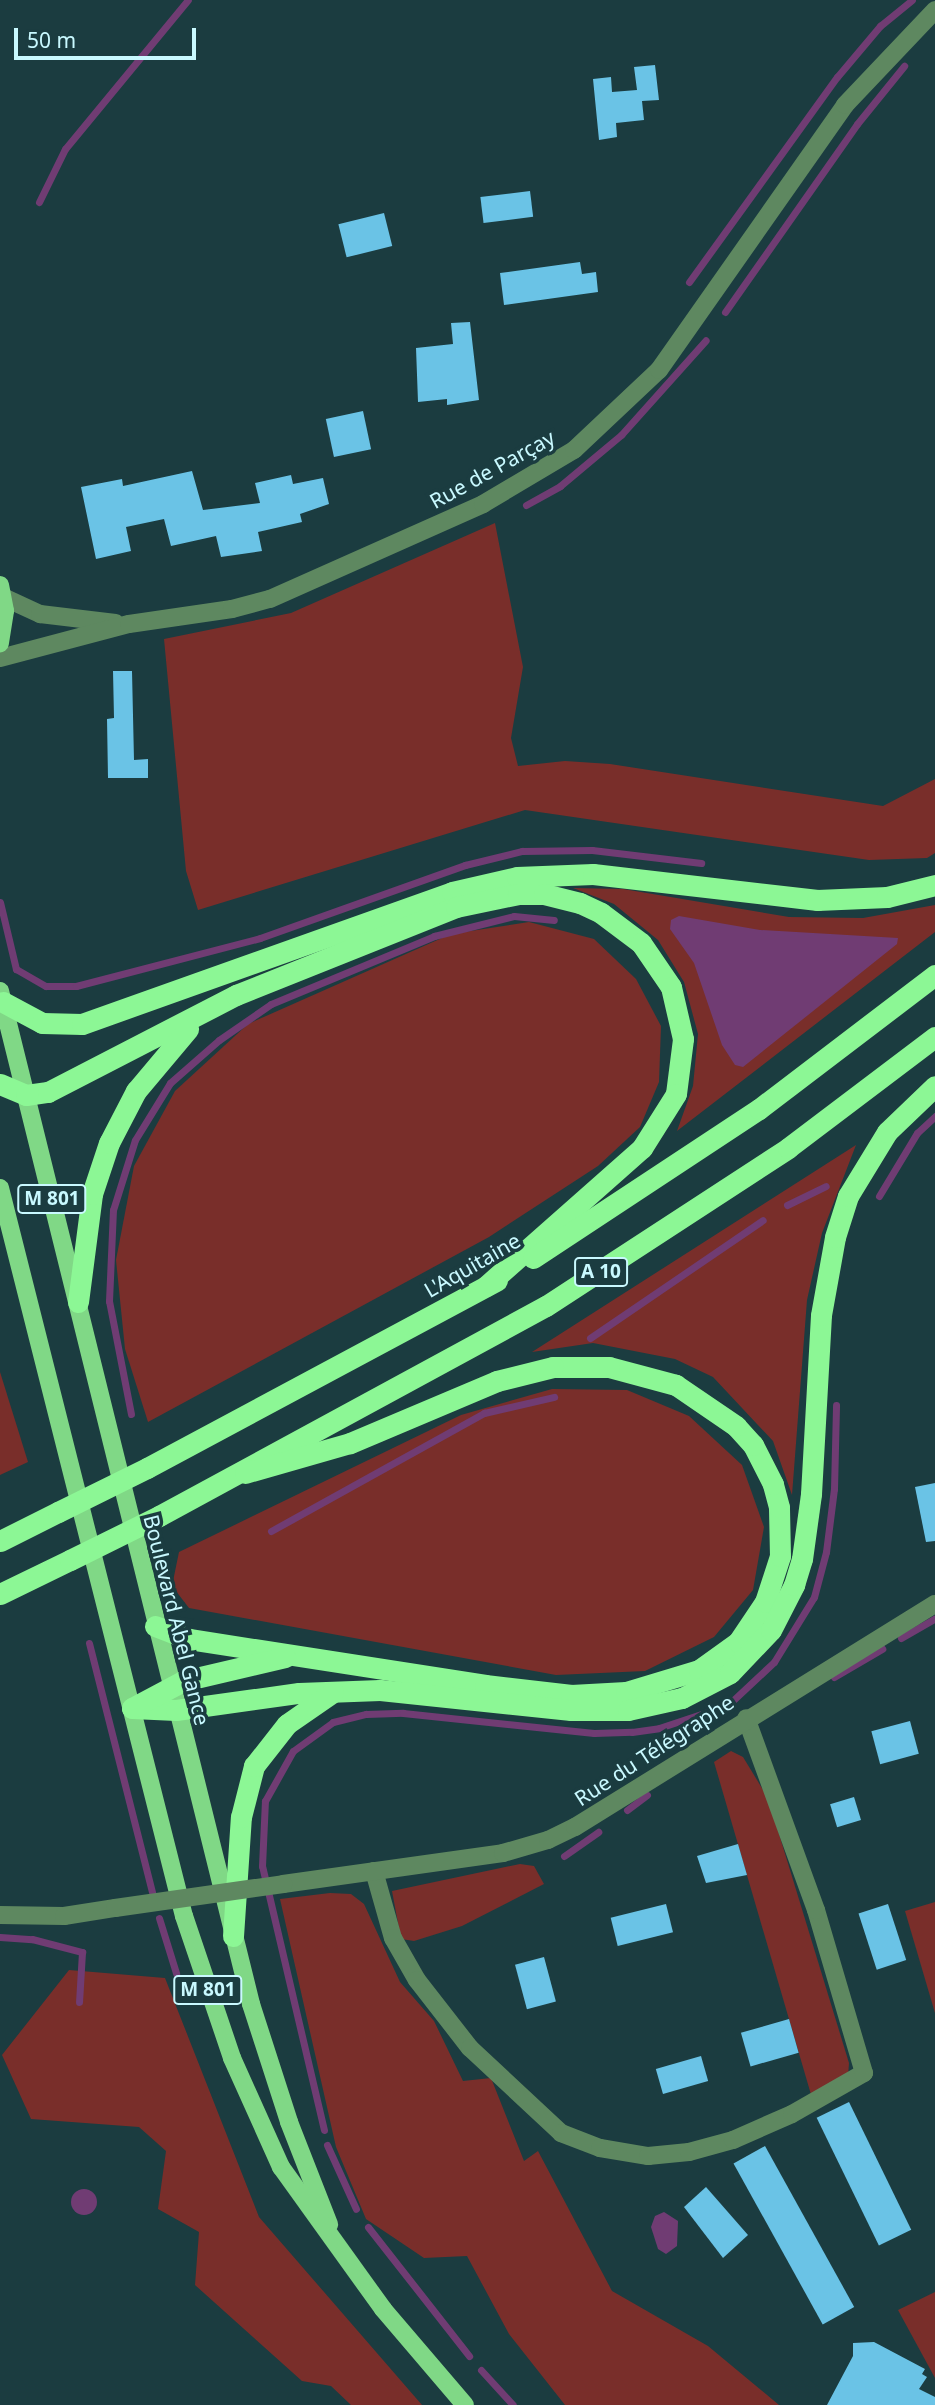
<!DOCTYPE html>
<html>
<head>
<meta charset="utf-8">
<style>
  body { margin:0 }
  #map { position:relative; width:935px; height:2405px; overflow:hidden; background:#1b3c40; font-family:"Noto Sans",sans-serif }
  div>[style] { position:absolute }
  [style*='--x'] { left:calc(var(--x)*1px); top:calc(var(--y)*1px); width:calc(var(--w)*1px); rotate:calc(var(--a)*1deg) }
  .green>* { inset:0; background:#792e2a }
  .water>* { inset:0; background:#703c73 }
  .round { border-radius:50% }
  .stream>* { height:7px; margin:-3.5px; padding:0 3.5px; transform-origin:3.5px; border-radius:3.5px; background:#703c73 }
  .building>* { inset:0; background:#6ac3e6; transform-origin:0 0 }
  .minor>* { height:18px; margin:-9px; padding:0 9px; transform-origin:9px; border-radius:9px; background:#5e8860 }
  .major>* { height:18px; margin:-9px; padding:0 9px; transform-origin:9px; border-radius:9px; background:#80d886 }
  .highway>* { height:21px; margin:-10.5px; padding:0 10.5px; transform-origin:10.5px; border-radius:10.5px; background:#8cf795 }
  .minor-bridge>* { height:18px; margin:-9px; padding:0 9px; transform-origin:9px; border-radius:9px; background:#5e8860 }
  .highway-bridge>* { height:21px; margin:-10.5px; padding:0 10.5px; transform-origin:10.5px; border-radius:10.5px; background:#8cf795 }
  span { translate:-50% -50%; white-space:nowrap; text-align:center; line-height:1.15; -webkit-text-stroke:7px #1b3c40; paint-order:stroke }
  .shield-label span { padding:2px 5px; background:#1b3c40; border:2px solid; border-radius:5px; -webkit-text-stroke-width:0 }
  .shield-label { font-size:19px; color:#c9f9ff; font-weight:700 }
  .street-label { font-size:21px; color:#c9f9ff }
  .scale { position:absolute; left:14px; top:28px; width:182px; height:32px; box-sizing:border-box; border:4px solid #c9f9ff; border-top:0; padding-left:9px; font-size:21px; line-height:24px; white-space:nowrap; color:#c9f9ff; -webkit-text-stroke:5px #1b3c40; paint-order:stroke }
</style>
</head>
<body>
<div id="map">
  <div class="green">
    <div style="clip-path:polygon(495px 523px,523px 667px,511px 738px,518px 766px,565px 761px,610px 764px,883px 806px,935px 779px,935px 853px,927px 858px,869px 860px,525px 810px,198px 910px,186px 871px,164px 639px,291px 613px)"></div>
    <div style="clip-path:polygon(573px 888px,623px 889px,789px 917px,863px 918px,935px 905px,935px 932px,677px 1131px,693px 1086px,698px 1034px,684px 982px,658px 940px,614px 904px)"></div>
    <div style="clip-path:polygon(529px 922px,594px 939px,636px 979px,661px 1026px,659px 1082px,640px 1127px,598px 1166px,489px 1237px,148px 1422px,125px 1349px,116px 1260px,134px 1166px,175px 1091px,248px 1024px,451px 934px)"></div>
    <div style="clip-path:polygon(856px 1145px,822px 1233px,807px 1300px,792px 1495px,773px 1441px,713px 1377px,675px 1359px,593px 1343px,532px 1352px)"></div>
    <div style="clip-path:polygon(0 1372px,28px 1462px,0 1475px)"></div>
    <div style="clip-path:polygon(552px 1389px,627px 1390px,689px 1416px,742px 1465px,764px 1527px,753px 1590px,714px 1637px,645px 1671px,556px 1675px,189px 1608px,172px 1586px,179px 1552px,461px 1415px)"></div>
    <div style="clip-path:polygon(731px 1751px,743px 1757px,768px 1798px,849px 2063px,848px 2077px,812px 2098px,714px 1762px)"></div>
    <div style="clip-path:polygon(520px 1864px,534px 1866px,544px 1884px,462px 1926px,414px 1941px,401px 1939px,392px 1891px)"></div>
    <div style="clip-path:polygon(330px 1893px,351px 1894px,364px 1904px,400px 1982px,434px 2021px,463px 2081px,491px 2078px,524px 2161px,538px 2151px,612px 2291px,708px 2346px,779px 2405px,565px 2405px,509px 2334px,467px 2256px,424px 2258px,366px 2219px,336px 2147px,280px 1899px)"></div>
    <div style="clip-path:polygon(935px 1902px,935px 2013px,905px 1911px)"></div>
    <div style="clip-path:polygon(69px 1970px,165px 1978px,259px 2217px,422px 2405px,351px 2405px,331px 2386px,302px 2381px,195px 2285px,199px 2232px,158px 2209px,166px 2151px,139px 2127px,31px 2119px,2px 2055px)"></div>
    <div style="clip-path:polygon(935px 2292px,935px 2378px,898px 2310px)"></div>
  </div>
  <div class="water">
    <div style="clip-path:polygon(679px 916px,760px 930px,898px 938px,897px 944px,743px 1067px,735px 1065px,722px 1045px,694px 963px,670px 929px,671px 920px)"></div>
    <div class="round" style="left:71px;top:2189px;width:26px;height:26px"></div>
    <div style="clip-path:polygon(664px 2212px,678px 2221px,677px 2246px,666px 2254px,658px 2249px,651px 2227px,655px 2216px)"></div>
  </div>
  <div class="stream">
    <div style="--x:39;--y:202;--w:59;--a:-63.9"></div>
    <div style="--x:65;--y:149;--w:193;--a:-50.5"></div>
    <div style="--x:689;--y:282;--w:253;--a:-54.2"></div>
    <div style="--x:837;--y:77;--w:67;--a:-49.9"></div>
    <div style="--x:880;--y:26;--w:41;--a:-39.1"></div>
    <div style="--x:725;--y:312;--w:230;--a:-54.9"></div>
    <div style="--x:857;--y:124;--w:75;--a:-51"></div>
    <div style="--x:526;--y:505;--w:39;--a:-29"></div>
    <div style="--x:560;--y:486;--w:80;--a:-39.9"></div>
    <div style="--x:621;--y:435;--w:127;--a:-48.2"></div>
    <div style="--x:0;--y:902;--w:69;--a:76.6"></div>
    <div style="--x:16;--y:969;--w:34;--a:30"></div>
    <div style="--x:46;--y:986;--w:30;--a:0"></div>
    <div style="--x:76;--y:986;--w:190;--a:-14.6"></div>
    <div style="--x:260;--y:938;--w:218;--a:-19.6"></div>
    <div style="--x:465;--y:865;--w:59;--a:-13.8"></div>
    <div style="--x:522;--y:851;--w:70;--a:-0.8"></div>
    <div style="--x:592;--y:850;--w:110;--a:6.8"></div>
    <div style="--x:879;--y:1196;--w:74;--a:-58.9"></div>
    <div style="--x:917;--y:1133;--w:25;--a:-43"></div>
    <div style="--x:787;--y:1205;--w:43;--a:-26"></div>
    <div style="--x:590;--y:1338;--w:209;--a:-34.3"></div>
    <div style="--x:131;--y:1414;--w:115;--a:-101"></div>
    <div style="--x:109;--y:1301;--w:91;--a:-87.5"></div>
    <div style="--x:113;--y:1210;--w:73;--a:-72.6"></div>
    <div style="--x:135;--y:1140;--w:67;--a:-58.4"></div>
    <div style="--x:170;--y:1083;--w:65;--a:-41.3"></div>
    <div style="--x:219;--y:1040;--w:63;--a:-34.7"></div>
    <div style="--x:271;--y:1004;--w:177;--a:-22.6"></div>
    <div style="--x:434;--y:936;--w:82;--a:-14"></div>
    <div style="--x:514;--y:916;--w:40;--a:5.7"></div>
    <div style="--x:271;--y:1531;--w:244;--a:-29"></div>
    <div style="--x:484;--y:1413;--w:72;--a:-12.9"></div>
    <div style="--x:901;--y:1638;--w:39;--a:-30"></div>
    <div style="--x:89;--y:1643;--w:257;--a:75.8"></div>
    <div style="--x:834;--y:1677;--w:56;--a:-30.3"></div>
    <div style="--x:627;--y:1810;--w:25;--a:-37"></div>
    <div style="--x:564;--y:1856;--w:42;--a:-35.2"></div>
    <div style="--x:159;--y:1918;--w:58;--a:72.8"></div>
    <div style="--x:0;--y:1937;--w:32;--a:4"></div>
    <div style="--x:32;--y:1939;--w:52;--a:14.6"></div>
    <div style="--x:82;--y:1952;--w:50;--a:93.4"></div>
    <div style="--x:324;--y:2130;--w:271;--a:-103.2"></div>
    <div style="--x:262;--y:1866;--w:65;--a:-87.4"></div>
    <div style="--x:265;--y:1801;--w:57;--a:-60.8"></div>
    <div style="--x:293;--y:1751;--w:49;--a:-35.9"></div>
    <div style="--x:333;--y:1722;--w:34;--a:-14"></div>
    <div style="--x:366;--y:1714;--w:37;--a:-2"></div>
    <div style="--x:403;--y:1713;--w:192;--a:6"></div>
    <div style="--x:594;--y:1733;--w:38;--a:-2"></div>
    <div style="--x:632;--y:1732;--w:27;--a:-8"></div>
    <div style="--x:659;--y:1728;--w:73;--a:-18.4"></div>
    <div style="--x:728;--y:1705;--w:63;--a:-43.1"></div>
    <div style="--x:774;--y:1662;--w:76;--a:-58.4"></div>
    <div style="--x:814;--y:1597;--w:47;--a:-75.1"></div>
    <div style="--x:826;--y:1552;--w:64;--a:-82.8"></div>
    <div style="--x:834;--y:1489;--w:84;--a:-88.6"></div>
    <div style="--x:327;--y:2145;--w:70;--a:65.6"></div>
    <div style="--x:368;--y:2227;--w:164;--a:51.9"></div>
    <div style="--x:481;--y:2370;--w:47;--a:47.6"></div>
  </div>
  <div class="building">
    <div style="clip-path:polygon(655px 65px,659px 100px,642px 101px,644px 120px,616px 123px,617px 137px,599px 140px,593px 79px,611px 77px,612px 92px,637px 90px,634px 67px)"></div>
    <div style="left:530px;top:191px;width:26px;height:50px;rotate:83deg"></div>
    <div style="left:384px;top:213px;width:34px;height:47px;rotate:76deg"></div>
    <div style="clip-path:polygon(580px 262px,582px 274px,596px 272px,598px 292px,504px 305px,500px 273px)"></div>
    <div style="clip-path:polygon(470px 322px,479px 400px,447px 405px,447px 399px,418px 402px,416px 348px,453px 344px,451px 323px)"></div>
    <div style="left:363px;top:411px;width:39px;height:38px;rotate:78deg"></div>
    <div style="clip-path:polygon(192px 471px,203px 510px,260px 503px,255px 483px,291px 475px,293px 484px,323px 478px,329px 504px,300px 514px,302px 522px,258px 532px,262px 551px,221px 557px,216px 536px,171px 546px,164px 519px,126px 527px,131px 551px,96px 559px,81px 487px,122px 479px,123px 486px)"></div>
    <div style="clip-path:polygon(113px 671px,132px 671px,134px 760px,148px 759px,148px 778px,108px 778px,107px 719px,114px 718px)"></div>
    <div style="clip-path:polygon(935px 1483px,935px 1541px,926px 1542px,915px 1487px)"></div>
    <div style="left:910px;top:1721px;width:34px;height:40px;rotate:75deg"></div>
    <div style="left:854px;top:1797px;width:24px;height:25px;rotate:73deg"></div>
    <div style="clip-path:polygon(738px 1844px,747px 1875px,706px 1883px,697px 1856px)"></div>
    <div style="left:666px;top:1904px;width:29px;height:57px;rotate:76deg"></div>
    <div style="left:888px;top:1904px;width:59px;height:31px;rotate:72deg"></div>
    <div style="left:544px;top:1957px;width:46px;height:30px;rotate:75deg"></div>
    <div style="left:789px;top:2019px;width:35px;height:50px;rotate:74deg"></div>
    <div style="left:701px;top:2056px;width:26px;height:47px;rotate:74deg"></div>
    <div style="left:849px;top:2102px;width:142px;height:36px;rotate:64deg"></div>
    <div style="left:765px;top:2146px;width:184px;height:36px;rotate:61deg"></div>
    <div style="clip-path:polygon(706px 2187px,748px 2235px,723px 2258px,684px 2207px)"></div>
    <div style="clip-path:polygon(874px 2342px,925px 2369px,922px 2374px,927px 2377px,919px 2389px,935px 2397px,935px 2405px,827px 2405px,853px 2356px,853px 2343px)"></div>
  </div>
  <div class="minor">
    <div style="--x:3;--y:597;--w:41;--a:24.7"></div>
    <div style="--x:40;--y:614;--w:76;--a:6.8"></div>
    <div style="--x:0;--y:658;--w:133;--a:-14.8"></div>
    <div style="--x:129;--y:624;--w:104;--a:-8.3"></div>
    <div style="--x:232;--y:609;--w:39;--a:-15"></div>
    <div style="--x:270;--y:599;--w:233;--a:-24"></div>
    <div style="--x:483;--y:504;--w:106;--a:-30.7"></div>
    <div style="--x:574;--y:450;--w:117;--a:-43.3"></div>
    <div style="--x:659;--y:370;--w:324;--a:-54.9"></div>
    <div style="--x:845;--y:105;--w:131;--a:-46.5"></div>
    <div style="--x:374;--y:1871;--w:70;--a:74.2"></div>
    <div style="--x:393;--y:1938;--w:48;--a:60.3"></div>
    <div style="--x:417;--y:1980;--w:86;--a:52.1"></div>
    <div style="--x:470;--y:2048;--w:125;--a:43"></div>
    <div style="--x:561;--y:2133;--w:42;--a:21"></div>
    <div style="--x:600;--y:2148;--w:49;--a:9.5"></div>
    <div style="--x:648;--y:2156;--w:41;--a:-5.6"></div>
    <div style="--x:689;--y:2152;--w:46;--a:-15.3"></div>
    <div style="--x:733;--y:2140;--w:64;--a:-23.8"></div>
    <div style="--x:792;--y:2114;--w:83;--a:-29.7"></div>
    <div style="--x:864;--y:2073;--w:170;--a:-106.4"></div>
    <div style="--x:816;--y:1910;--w:204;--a:-110"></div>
    <div style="--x:283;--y:1884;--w:222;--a:-8"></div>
    <div style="--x:503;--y:1853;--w:47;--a:-16.1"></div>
    <div style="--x:548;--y:1840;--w:30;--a:-26"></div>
    <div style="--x:575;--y:1827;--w:423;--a:-31.8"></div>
    <div style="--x:0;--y:1915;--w:64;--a:0.9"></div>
    <div style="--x:64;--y:1916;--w:52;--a:-8.9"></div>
  </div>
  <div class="major">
    <div style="--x:0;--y:585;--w:26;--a:79"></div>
    <div style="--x:5;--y:611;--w:33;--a:99"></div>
    <div style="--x:0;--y:991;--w:1044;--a:76.08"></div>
    <div style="--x:251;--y:2004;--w:124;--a:72.1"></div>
    <div style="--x:289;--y:2122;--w:110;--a:68.6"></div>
    <div style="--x:0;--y:1188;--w:751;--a:75.82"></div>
    <div style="--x:184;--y:1916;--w:150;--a:71.3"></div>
    <div style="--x:232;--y:2058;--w:120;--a:65.8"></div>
    <div style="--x:281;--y:2167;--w:175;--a:54.3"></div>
    <div style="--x:383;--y:2309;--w:126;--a:49.5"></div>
  </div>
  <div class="highway">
    <div style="--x:3;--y:1002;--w:44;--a:28.3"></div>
    <div style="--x:42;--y:1023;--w:40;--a:1.4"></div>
    <div style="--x:82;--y:1024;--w:393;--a:-19.6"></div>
    <div style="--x:452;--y:892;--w:67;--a:-13"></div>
    <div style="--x:517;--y:877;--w:76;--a:-2.3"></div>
    <div style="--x:593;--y:874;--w:226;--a:6.6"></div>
    <div style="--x:817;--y:900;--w:70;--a:-2.5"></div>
    <div style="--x:887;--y:897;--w:49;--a:-14"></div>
    <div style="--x:0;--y:1084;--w:28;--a:23"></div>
    <div style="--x:26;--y:1095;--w:22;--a:-8"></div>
    <div style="--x:48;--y:1092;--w:212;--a:-27.3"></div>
    <div style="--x:236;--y:995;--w:237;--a:-21.8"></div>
    <div style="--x:456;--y:907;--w:63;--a:-11.8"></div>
    <div style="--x:518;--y:894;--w:26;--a:0"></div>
    <div style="--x:544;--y:894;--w:37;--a:14"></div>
    <div style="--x:580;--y:903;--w:23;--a:25"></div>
    <div style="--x:601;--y:913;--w:50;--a:36.9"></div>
    <div style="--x:641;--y:943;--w:53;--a:55.7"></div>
    <div style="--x:671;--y:987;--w:53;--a:77"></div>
    <div style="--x:683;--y:1039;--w:55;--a:97.3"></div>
    <div style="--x:676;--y:1094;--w:64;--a:122.2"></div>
    <div style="--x:642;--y:1148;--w:208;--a:138.5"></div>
    <div style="--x:533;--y:1258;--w:271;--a:-33.4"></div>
    <div style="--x:759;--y:1109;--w:221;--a:-37.3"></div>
    <div style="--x:78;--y:1302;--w:109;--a:-82.6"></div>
    <div style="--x:92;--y:1194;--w:54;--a:-71.6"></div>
    <div style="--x:109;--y:1143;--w:59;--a:-62.6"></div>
    <div style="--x:136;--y:1091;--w:81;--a:-50"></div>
    <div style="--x:147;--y:1468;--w:397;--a:-28.2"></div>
    <div style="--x:159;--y:1516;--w:440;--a:-28.5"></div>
    <div style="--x:546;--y:1306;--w:289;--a:-33.1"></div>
    <div style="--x:788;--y:1148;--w:184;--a:-37.1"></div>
    <div style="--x:0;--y:1541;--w:65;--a:-26.6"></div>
    <div style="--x:0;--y:1594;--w:78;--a:-25.9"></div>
    <div style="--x:155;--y:1626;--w:36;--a:21"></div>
    <div style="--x:189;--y:1639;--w:300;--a:8.8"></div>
    <div style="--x:485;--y:1685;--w:87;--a:6.6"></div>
    <div style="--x:571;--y:1695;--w:55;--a:-3.1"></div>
    <div style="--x:626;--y:1692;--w:76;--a:-16.8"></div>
    <div style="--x:699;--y:1670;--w:48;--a:-35.7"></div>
    <div style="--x:738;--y:1642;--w:48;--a:-56"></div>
    <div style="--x:765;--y:1602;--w:48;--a:-71.9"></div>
    <div style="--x:780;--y:1556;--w:49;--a:-91.2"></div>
    <div style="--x:779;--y:1507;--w:24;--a:-105"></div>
    <div style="--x:773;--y:1484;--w:44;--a:-117.1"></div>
    <div style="--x:753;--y:1445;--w:25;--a:-132"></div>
    <div style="--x:736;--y:1426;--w:73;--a:-145.7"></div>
    <div style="--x:676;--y:1385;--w:69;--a:-165"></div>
    <div style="--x:609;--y:1367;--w:56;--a:180"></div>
    <div style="--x:553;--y:1367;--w:58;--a:166"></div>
    <div style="--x:497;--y:1381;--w:160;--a:157.1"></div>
    <div style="--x:350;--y:1443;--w:109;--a:164.1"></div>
    <div style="--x:132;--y:1708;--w:44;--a:2.6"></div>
    <div style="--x:176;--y:1710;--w:124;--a:-7.9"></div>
    <div style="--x:299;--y:1693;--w:81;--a:-2.1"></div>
    <div style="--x:380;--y:1690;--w:192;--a:6"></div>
    <div style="--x:571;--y:1710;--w:57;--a:0"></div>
    <div style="--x:628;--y:1710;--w:55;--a:-12.5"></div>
    <div style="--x:682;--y:1698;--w:54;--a:-27.5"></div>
    <div style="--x:730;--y:1673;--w:59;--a:-46.4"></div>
    <div style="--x:771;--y:1630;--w:51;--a:-62.9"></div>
    <div style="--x:794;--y:1585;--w:27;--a:-73"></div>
    <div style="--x:802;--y:1559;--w:66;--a:-82.1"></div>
    <div style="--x:811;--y:1494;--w:179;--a:-86.8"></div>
    <div style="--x:821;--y:1315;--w:79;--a:-79.8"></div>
    <div style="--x:835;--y:1237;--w:43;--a:-72.4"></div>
    <div style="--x:848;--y:1196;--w:75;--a:-58.6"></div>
    <div style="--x:887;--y:1132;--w:66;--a:-43.8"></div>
    <div style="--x:132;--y:1708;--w:58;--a:-27.9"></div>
    <div style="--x:183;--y:1681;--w:105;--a:-13.2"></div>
    <div style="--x:233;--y:1936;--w:119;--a:-86.2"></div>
    <div style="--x:241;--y:1817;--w:53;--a:-75.7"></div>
    <div style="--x:254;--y:1766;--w:53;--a:-51.8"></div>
    <div style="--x:287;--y:1724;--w:56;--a:-34.8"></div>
  </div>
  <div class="minor-bridge">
    <div style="--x:115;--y:1908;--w:170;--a:-8.1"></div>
  </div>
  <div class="highway-bridge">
    <div style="--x:58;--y:1512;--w:99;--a:-26.3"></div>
    <div style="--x:70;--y:1560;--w:99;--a:-26.3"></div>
  </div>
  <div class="shield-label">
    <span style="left:52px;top:1199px">M 801</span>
    <span style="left:601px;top:1272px">A 10</span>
    <span style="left:208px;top:1990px">M 801</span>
  </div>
  <div class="street-label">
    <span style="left:492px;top:469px;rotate:-29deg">Rue de Parçay</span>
    <span style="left:472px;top:1265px;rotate:-30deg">L'Aquitaine</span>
    <span style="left:177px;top:1620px;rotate:76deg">Boulevard Abel Gance</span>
    <span style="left:654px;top:1750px;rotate:-33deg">Rue du Télégraphe</span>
  </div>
  <div class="scale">50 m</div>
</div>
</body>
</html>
